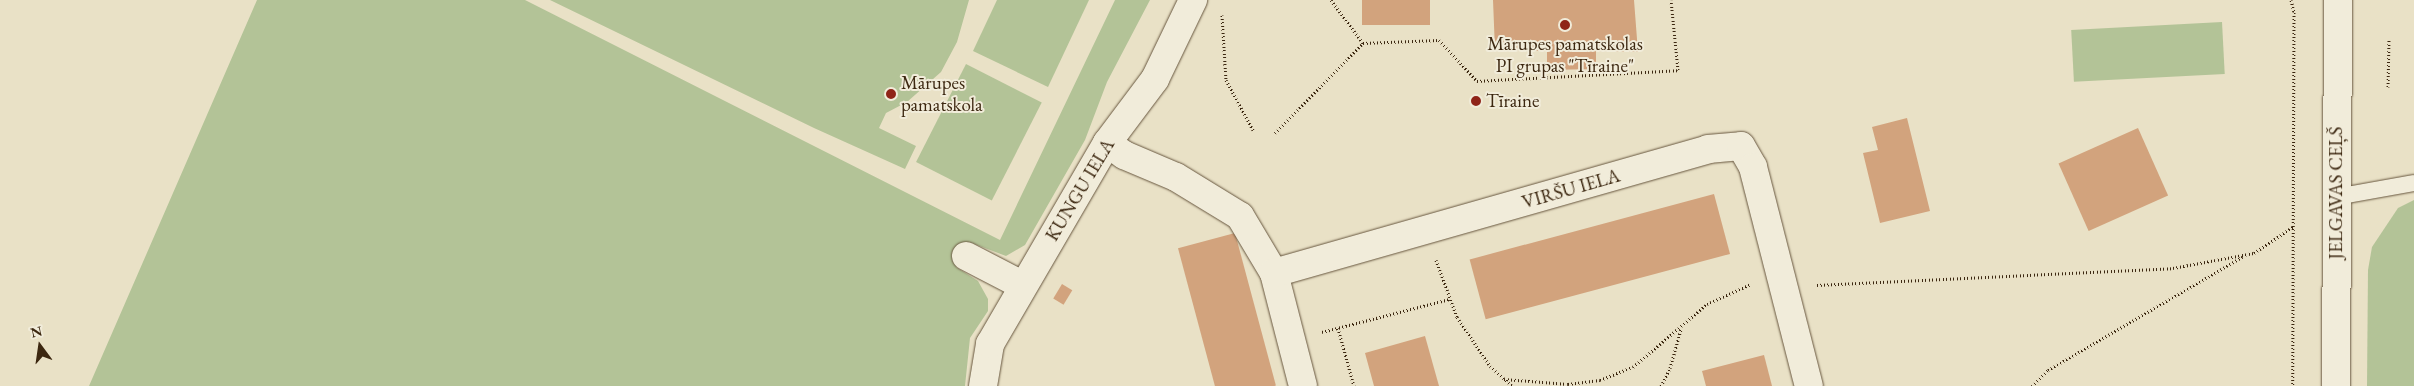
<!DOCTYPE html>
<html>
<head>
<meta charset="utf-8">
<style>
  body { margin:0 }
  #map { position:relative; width:2414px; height:386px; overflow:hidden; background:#e9e1c6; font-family:"EB Garamond",serif }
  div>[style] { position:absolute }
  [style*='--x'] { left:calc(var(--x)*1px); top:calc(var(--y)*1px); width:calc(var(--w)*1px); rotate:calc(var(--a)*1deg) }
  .green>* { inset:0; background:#b3c397; transform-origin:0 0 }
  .building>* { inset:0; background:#d2a37d; transform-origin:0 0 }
  .path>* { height:3px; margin-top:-1.5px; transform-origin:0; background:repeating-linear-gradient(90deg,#3c2710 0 1px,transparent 0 3.5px) }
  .roads { filter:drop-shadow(0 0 1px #67563e) drop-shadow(0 0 1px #67563e) }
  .lane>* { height:16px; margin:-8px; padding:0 8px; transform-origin:8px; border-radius:8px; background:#f1ecda }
  .street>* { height:28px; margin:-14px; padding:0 14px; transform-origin:14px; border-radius:14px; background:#f1ecda }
  .secondary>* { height:28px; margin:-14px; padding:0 14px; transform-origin:14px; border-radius:14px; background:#f1ecda }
  .dots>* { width:14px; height:14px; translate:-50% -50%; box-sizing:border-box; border:2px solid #f1ecda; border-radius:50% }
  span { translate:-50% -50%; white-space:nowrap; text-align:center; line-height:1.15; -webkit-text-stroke:4px #f1ecda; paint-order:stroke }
  .poi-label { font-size:19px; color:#3c2710 }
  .left { translate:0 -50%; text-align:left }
  .street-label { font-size:19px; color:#3c2710 }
  .north { position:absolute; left:15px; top:321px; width:50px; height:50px; -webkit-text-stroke:4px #f1ecda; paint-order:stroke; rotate:346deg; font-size:14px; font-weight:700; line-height:20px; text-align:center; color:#3c2710 }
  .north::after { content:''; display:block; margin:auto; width:18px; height:22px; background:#3c2710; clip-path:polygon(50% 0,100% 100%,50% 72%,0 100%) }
</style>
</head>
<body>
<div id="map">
  <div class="green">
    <div style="clip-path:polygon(257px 0,525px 0,1000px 240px,1115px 0,1150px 0,1107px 82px,1085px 140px,1025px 245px,1006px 256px,969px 242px,956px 267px,978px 281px,988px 299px,988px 311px,970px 338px,965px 386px,89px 386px)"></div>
    <div style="clip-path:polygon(550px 0,969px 0,957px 42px,941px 72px,907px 102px,886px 113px,879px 128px,916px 146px,905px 169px,814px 128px)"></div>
    <div style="clip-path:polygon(997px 0,1089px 0,1048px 87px,973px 51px)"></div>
    <div style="left:2222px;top:22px;width:52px;height:151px;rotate:87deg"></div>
    <div style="left:966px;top:64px;width:85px;height:110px;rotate:27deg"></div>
    <div style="clip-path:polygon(2414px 200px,2414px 386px,2367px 386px,2368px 270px,2372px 247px,2398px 208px)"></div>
  </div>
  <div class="building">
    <div style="left:1362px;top:0;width:68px;height:25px"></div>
    <div style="clip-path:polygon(1493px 0,1634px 0,1638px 52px,1596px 51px,1596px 69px,1547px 70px,1547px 51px,1495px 50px)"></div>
    <div style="clip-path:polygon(1907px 118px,1930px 211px,1880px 223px,1863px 153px,1878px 150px,1872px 127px)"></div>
    <div style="left:2138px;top:128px;width:74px;height:87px;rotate:66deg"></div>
    <div style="left:1714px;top:194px;width:62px;height:253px;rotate:75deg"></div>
    <div style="left:1235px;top:233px;width:158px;height:59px;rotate:75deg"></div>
    <div style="left:1062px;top:284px;width:12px;height:17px;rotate:31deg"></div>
    <div style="clip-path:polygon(1425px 336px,1439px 386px,1374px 386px,1365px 353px)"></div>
    <div style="clip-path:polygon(1764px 355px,1772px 386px,1706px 386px,1702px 371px)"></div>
  </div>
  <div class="path">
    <div style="--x:1331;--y:0;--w:54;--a:53.3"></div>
    <div style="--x:1363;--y:43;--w:76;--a:-2.3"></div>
    <div style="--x:1439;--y:40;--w:56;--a:47.2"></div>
    <div style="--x:1477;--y:81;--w:201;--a:-3.1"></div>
    <div style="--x:1678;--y:70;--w:70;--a:-95.7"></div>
    <div style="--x:2291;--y:0;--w:12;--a:76"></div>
    <div style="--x:2294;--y:12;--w:374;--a:90.2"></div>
    <div style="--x:1222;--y:15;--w:65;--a:86.5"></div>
    <div style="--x:1226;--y:80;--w:57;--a:61.6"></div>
    <div style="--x:2388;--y:87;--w:47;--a:-88.8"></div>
    <div style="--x:1275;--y:133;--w:126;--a:-45.6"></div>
    <div style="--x:1436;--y:260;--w:61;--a:69.8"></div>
    <div style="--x:1457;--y:317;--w:59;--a:56"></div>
    <div style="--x:1490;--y:366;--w:30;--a:42"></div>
    <div style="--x:1817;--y:285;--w:356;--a:-2.7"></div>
    <div style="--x:2173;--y:268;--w:82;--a:-10.5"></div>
    <div style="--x:2254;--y:253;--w:48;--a:-34"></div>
    <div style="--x:1338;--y:328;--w:60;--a:74.6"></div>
    <div style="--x:1322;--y:332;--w:132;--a:-14.5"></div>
    <div style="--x:1504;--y:379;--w:64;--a:4.5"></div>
    <div style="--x:1568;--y:384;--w:32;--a:-7"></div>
    <div style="--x:1600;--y:380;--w:35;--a:-22"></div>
    <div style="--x:1633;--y:367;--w:97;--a:-40.4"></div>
    <div style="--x:1707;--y:304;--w:48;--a:-24.4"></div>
    <div style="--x:1661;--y:386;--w:20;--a:-63"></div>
    <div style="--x:1670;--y:368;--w:41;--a:-74.2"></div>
    <div style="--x:2032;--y:386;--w:23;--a:-45"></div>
    <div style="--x:2048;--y:370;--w:225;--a:-30.2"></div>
  </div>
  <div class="roads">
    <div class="lane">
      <div style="--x:2336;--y:197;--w:79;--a:-10.2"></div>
    </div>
    <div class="street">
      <div style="--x:1107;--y:143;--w:21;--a:35"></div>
      <div style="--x:1124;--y:155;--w:56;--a:22.9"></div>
      <div style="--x:1176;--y:177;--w:75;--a:31.4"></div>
      <div style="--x:1240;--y:216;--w:66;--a:59.2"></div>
      <div style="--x:966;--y:256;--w:63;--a:27.4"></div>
      <div style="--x:983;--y:386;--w:43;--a:-80.5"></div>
      <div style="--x:990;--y:344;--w:233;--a:-59.8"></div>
      <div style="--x:1107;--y:143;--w:80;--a:-53.1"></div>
      <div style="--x:1155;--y:79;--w:88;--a:-64.3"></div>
      <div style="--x:1303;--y:386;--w:117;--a:-104.4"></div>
      <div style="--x:1274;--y:273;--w:451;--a:-15.9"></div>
      <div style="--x:1708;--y:149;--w:33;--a:-5"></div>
      <div style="--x:1741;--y:146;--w:24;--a:60"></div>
      <div style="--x:1753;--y:167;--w:226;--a:75.7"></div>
    </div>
    <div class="secondary">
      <div style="--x:2336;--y:386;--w:386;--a:-89.7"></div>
    </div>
  </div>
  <div class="dots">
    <div style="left:1565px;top:25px;background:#8f2418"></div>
    <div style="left:891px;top:94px;background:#8f2418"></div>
    <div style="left:1476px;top:101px;background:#8f2418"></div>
  </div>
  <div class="poi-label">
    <span style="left:1565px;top:55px">Mārupes pamatskolas<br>PI grupas "Tīraine"</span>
    <span class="left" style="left:901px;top:94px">Mārupes<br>pamatskola</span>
    <span class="left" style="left:1486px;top:101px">Tīraine</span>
  </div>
  <div class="street-label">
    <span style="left:1571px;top:189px;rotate:-16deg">VIRŠU IELA</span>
    <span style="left:1080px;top:190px;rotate:-59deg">KUNGU IELA</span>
    <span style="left:2336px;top:193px;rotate:-90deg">JELGAVAS CEĻŠ</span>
  </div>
  <div class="north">N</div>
</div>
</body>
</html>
